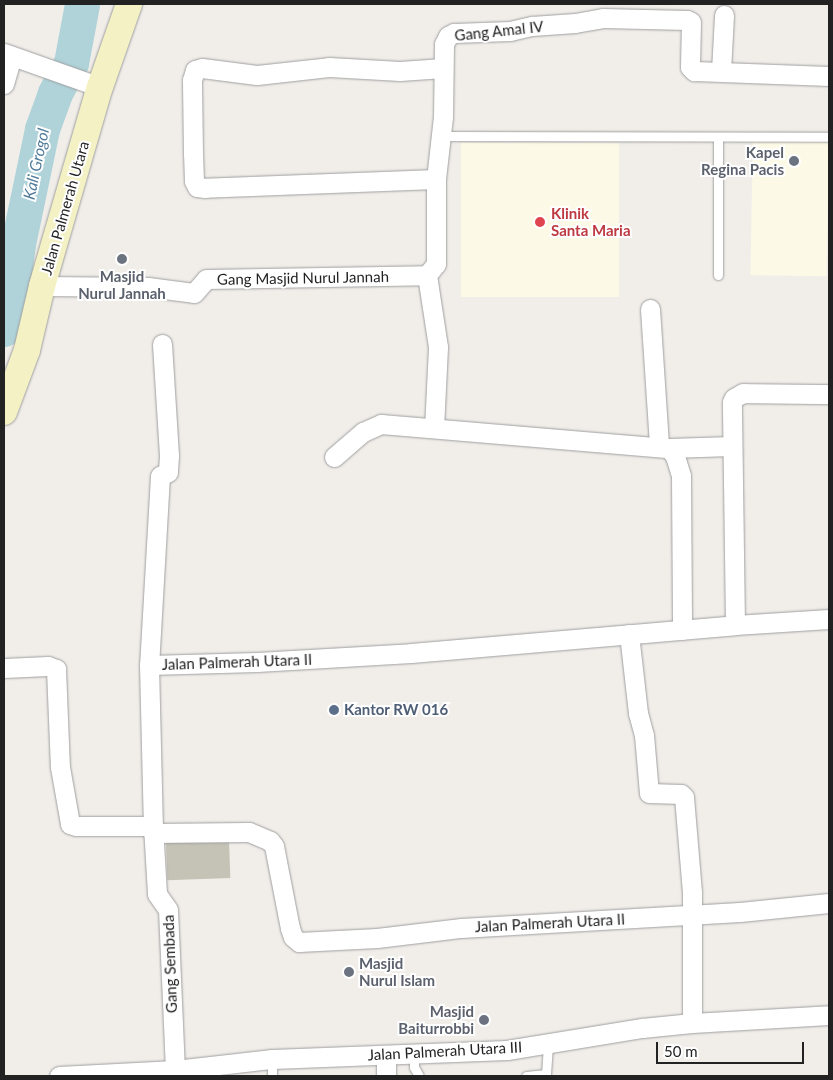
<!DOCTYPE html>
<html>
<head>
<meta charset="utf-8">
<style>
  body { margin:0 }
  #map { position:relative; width:833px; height:1080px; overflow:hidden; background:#f1eeea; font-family:Lato,sans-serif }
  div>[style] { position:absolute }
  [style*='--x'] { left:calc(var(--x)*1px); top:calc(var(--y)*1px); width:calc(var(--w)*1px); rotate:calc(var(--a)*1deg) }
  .education>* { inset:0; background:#fcfae7; transform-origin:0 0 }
  .construction>* { inset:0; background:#c5c3b6; transform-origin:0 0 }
  .river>* { height:35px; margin:-17.5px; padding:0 17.5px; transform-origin:17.5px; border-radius:17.5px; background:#afd3d9 }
  .roads { filter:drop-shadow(0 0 1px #9f9f9f) drop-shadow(0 0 1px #9f9f9f) }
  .lane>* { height:9px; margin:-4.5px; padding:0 4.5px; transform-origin:4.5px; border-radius:4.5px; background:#fff }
  .street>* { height:19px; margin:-9.5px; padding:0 9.5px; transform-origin:9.5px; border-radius:9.5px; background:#fff }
  .secondary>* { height:26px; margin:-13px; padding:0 13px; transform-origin:13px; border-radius:13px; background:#f4f2c5 }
  .dots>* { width:14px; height:14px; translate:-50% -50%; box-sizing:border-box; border:2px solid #fff; border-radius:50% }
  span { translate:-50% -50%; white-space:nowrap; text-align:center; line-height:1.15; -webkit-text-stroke:4px #fff; paint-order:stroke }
  .street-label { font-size:15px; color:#222 }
  .worship-label { font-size:15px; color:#5b616d; font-weight:700 }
  .right { translate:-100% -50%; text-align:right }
  .left { translate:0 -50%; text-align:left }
  .health-label { font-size:15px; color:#be3a42; font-weight:700 }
  .service-label { font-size:15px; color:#4e5e75; font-weight:700 }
  .water-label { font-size:16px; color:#507b99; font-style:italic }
  .frame { position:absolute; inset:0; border:5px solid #222; pointer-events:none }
  .scale { position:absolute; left:656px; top:1042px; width:148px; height:22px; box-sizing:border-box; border:2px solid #222; border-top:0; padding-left:6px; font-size:15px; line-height:18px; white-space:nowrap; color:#222; -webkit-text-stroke:4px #fff; paint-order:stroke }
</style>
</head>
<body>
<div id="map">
  <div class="education">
    <div style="left:753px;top:132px;width:76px;height:143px;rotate:1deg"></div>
    <div style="left:619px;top:143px;width:154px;height:158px;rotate:90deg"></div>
  </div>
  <div class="construction">
    <div style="left:229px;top:840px;width:38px;height:63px;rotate:88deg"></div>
  </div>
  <div class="river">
    <div style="--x:4;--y:329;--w:16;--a:-72"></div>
    <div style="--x:9;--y:314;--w:71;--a:-82.7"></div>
    <div style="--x:18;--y:244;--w:117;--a:-78.2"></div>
    <div style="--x:42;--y:129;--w:38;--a:-70"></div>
    <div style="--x:55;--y:93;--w:34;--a:-62"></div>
    <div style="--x:71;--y:63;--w:60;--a:-79.4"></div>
  </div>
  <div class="roads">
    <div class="lane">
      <div style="--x:444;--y:136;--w:385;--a:0.1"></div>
      <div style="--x:718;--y:275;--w:137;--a:-90"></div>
      <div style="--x:414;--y:1054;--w:13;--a:90"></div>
      <div style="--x:414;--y:1067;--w:10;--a:61"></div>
      <div style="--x:272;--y:1059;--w:17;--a:90"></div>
      <div style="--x:526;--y:1076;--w:20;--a:-6"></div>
      <div style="--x:546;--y:1074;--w:31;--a:-86"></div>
    </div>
    <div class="street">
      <div style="--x:4;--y:53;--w:102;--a:19.5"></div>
      <div style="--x:721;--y:71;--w:56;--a:-86.9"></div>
      <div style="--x:4;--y:84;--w:29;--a:-74"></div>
      <div style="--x:436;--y:179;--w:231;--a:177.8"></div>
      <div style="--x:205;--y:188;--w:8;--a:-173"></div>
      <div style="--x:197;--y:187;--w:7;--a:-117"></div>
      <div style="--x:194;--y:181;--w:27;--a:-92"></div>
      <div style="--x:193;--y:154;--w:74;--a:-90.8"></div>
      <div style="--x:192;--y:80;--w:10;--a:-73"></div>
      <div style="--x:195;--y:70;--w:7;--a:-16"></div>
      <div style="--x:202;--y:68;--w:55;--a:7.3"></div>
      <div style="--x:257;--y:75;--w:72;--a:-6.3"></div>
      <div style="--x:329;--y:67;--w:71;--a:3.2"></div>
      <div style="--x:400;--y:71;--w:43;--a:-4"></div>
      <div style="--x:427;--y:275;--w:73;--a:81.3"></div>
      <div style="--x:438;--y:347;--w:81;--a:92.8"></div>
      <div style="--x:42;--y:286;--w:106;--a:0.5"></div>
      <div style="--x:148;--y:287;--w:46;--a:7.4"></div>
      <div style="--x:194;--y:293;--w:18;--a:-49"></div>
      <div style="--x:206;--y:279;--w:221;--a:-1"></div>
      <div style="--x:427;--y:275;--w:14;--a:-51"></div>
      <div style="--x:436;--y:264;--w:85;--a:-90"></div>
      <div style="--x:436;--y:179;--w:62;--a:-83.6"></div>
      <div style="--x:443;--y:117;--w:73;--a:-89.2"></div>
      <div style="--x:444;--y:44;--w:9;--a:-63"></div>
      <div style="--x:448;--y:36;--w:7;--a:-27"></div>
      <div style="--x:454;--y:33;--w:56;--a:-2"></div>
      <div style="--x:510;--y:31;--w:23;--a:-13"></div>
      <div style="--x:532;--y:26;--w:43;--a:-4"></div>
      <div style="--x:575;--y:23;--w:28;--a:-10"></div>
      <div style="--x:603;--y:18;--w:84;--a:1.4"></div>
      <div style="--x:687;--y:20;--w:4;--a:27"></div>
      <div style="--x:691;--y:22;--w:45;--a:91.3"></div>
      <div style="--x:690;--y:67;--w:6;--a:45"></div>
      <div style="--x:694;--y:71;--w:135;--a:2.1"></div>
      <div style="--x:650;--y:309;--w:137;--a:86.2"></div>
      <div style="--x:162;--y:344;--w:112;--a:86.4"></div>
      <div style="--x:169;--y:456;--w:16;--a:94"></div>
      <div style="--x:168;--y:472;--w:9;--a:153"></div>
      <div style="--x:160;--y:476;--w:189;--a:93.3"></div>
      <div style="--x:149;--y:665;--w:161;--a:88.6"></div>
      <div style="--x:153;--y:826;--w:68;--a:86.6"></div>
      <div style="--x:157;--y:894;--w:19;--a:55"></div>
      <div style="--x:168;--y:910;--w:160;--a:87.5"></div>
      <div style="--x:669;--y:448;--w:63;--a:-1.8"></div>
      <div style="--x:334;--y:457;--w:38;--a:-41"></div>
      <div style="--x:363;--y:432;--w:20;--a:-24"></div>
      <div style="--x:381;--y:424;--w:289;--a:4.8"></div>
      <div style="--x:669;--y:448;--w:10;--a:53"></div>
      <div style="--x:675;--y:456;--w:21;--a:73"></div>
      <div style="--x:681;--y:476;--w:154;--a:89.6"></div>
      <div style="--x:735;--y:625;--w:223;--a:-90.8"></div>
      <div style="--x:732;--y:402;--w:4;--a:-63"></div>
      <div style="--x:734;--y:398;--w:10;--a:-29"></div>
      <div style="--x:743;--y:393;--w:86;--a:0.7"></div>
      <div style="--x:629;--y:634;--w:80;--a:83.5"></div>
      <div style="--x:638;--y:713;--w:23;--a:75"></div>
      <div style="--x:644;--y:735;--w:58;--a:85.1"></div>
      <div style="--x:649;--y:793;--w:32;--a:2"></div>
      <div style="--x:681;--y:794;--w:4;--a:45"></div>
      <div style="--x:684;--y:797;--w:95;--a:85.2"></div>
      <div style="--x:692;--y:892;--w:131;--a:90"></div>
      <div style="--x:149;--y:665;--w:108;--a:-1.6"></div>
      <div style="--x:257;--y:662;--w:154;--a:-3.3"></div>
      <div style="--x:411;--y:653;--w:325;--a:-4.9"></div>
      <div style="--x:735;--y:625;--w:94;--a:-3.7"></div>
      <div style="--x:4;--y:668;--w:44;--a:-2.6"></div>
      <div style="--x:48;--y:666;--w:9;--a:21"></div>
      <div style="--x:56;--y:669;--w:98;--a:87.7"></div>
      <div style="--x:60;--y:767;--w:58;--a:80"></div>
      <div style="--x:70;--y:824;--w:6;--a:18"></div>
      <div style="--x:76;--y:826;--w:77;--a:0"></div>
      <div style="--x:153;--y:833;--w:96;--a:-0.6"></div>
      <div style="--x:249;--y:832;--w:23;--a:23"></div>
      <div style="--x:270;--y:841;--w:6;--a:51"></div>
      <div style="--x:274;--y:846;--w:84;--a:79"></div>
      <div style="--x:290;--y:928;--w:9;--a:72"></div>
      <div style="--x:293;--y:937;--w:8;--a:40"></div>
      <div style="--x:299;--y:942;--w:78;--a:-2.9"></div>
      <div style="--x:377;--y:938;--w:85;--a:-6.8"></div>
      <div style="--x:461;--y:928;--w:279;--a:-3.3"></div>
      <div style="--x:740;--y:912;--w:89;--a:-5.8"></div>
      <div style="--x:386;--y:1055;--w:21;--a:90"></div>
      <div style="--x:59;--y:1076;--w:116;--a:-3"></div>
      <div style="--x:175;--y:1070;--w:98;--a:-6.5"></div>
      <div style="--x:272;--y:1059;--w:235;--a:-2.2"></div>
      <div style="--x:507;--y:1050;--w:137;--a:-9.3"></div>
      <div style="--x:642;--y:1028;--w:50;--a:-5.7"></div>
      <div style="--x:692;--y:1023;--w:137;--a:-3.3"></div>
    </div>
    <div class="secondary">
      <div style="--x:4;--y:412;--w:66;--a:-69.6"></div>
      <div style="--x:27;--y:350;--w:66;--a:-76.8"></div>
      <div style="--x:42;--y:286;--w:207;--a:-73.8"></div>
      <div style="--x:100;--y:87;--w:88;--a:-70.7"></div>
    </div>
  </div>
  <div class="dots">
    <div style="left:794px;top:161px;background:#6b7280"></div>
    <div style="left:540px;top:222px;background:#e0444e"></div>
    <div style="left:122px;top:259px;background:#6b7280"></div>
    <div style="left:334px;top:710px;background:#5c6f8a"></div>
    <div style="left:349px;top:972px;background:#6b7280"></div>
    <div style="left:484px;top:1020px;background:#6b7280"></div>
  </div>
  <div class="street-label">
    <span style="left:499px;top:31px;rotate:-6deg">Gang Amal IV</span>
    <span style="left:65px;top:208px;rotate:-74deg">Jalan Palmerah Utara</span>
    <span style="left:303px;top:278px;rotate:-1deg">Gang Masjid Nurul Jannah</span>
    <span style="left:237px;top:662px;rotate:-2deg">Jalan Palmerah Utara II</span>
    <span style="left:550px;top:923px;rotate:-3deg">Jalan Palmerah Utara II</span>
    <span style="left:170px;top:964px;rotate:-92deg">Gang Sembada</span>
    <span style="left:445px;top:1051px;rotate:-3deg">Jalan Palmerah Utara III</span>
  </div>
  <div class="worship-label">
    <span class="right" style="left:784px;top:161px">Kapel<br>Regina Pacis</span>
    <span style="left:122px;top:285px">Masjid<br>Nurul Jannah</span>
    <span class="left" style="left:359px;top:972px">Masjid<br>Nurul Islam</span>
    <span class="right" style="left:474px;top:1020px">Masjid<br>Baiturrobbi</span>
  </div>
  <div class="health-label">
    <span class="left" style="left:551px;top:222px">Klinik<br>Santa Maria</span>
  </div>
  <div class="service-label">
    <span class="left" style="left:344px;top:710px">Kantor RW 016</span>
  </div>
  <div class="water-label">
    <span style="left:36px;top:164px;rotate:-78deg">Kali Grogol</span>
  </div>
  <div class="frame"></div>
  <div class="scale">50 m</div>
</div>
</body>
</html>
